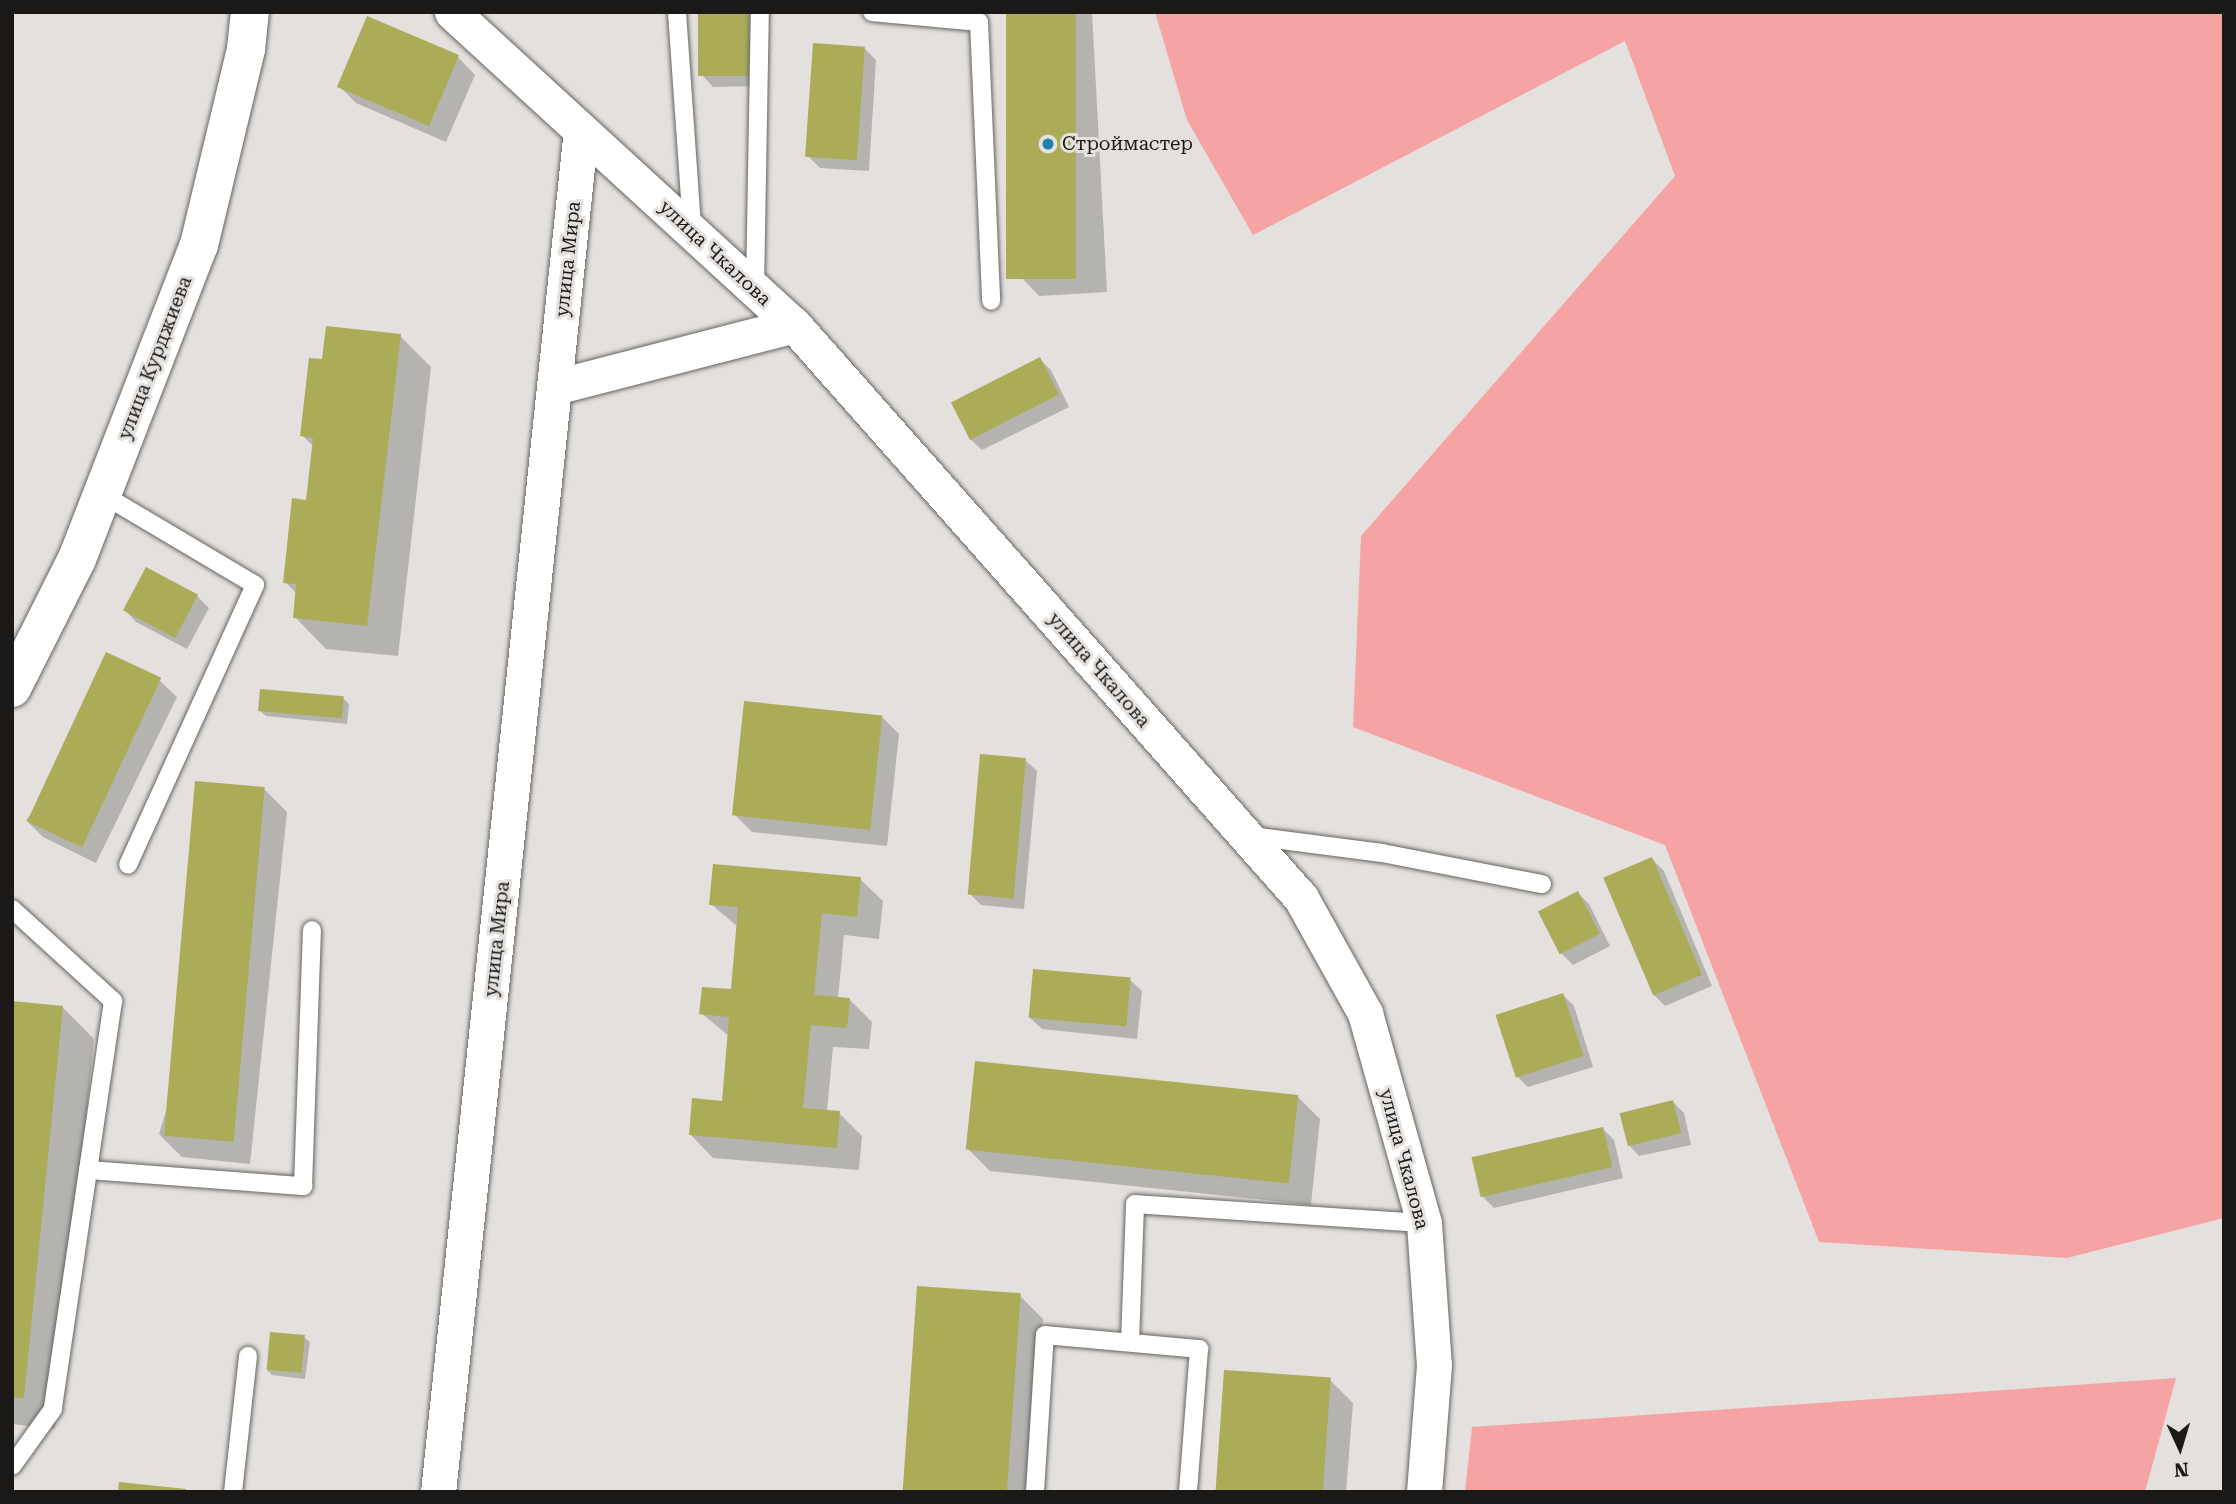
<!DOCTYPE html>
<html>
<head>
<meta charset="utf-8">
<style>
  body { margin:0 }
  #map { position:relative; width:2236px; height:1504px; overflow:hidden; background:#e3e0dd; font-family:"Roboto Serif",serif }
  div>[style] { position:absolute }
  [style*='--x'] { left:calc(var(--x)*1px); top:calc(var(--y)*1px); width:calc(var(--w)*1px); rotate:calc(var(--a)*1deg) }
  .green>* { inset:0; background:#f6a3a4 }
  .shadow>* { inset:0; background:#0003 }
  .building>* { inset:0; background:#aaac58; transform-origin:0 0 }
  .roads { filter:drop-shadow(0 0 2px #666460) drop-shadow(0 0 2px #666460) }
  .lane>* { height:18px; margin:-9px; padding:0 9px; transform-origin:9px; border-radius:9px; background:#fff }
  .street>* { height:35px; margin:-17.5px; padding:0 17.5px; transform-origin:17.5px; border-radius:17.5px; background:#fff }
  .secondary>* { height:38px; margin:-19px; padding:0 19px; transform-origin:19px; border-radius:19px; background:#fff }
  .dots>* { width:19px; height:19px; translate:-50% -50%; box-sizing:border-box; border:4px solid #e3e0dd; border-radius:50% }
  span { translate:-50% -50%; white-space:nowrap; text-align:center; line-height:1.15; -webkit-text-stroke:6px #e3e0dd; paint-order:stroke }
  .poi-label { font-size:19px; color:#1a1918 }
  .left { translate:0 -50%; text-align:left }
  .street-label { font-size:19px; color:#1a1918 }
  .frame { position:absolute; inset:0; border:14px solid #1a1918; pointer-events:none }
  .north { position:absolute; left:2145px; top:1413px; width:70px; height:70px; -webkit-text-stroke:5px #e3e0dd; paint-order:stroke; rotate:176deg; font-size:19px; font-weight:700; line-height:28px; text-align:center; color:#1a1918 }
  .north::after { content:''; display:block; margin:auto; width:24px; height:32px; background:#1a1918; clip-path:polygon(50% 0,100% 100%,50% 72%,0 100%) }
</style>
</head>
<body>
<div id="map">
  <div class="green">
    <div style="clip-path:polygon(1155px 12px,2224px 12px,2224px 1218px,2067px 1258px,1819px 1242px,1665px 845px,1353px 727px,1361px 536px,1675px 176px,1625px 41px,1253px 235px,1187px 120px)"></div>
    <div style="clip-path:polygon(2176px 1378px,2145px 1492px,1465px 1492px,1472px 1427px)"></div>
  </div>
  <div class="shadow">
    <div style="clip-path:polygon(700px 12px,759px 12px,761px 86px,713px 87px,702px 75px)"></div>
    <div style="clip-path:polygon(1007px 12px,1092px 12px,1107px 292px,1039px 296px,1022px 278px)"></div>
    <div style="clip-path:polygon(864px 48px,876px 60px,869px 171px,820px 168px,808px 156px)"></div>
    <div style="clip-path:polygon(458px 57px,475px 75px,446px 142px,356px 103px,338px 85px)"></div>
    <div style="clip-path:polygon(400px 336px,431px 367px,398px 656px,326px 649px,295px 617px,297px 594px,285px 582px,307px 502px,314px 447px,302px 435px)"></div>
    <div style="clip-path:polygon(1039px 359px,1051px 370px,1069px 407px,982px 450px,970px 439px)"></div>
    <div style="clip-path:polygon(197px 596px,209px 608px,187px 649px,136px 622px,125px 610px)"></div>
    <div style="clip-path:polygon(159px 680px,177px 697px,96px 863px,43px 837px,26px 820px)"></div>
    <div style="clip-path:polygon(343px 698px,349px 704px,347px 724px,266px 716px,260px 711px)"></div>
    <div style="clip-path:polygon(881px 716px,899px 734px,887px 846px,752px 832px,734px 814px)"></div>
    <div style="clip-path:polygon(1025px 760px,1037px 771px,1024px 909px,981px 905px,969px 893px)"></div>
    <div style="clip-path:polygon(264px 789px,287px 812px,250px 1164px,182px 1157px,159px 1134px)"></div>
    <div style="clip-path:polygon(1652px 859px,1664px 871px,1712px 986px,1665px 1006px,1653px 994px)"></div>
    <div style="clip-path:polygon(860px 879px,883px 901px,879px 939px,844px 935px,838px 999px,849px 999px,872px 1022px,869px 1049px,833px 1047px,827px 1112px,839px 1113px,862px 1136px,859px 1170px,713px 1158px,691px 1135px,723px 1103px,729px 1036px,701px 1013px,733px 991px,738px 927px,711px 904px)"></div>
    <div style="clip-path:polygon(1578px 893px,1589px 904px,1610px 946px,1573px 965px,1561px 953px)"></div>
    <div style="clip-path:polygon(1130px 980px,1142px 991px,1137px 1039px,1042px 1029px,1030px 1018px)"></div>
    <div style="clip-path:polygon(1563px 995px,1574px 1006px,1593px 1067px,1528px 1087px,1516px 1075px)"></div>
    <div style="clip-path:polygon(12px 1003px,63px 1008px,94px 1039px,55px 1429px,12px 1424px)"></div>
    <div style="clip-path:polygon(1297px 1096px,1320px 1119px,1311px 1205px,990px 1171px,967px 1148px)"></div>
    <div style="clip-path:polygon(1673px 1102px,1684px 1113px,1691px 1145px,1639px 1156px,1628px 1144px)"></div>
    <div style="clip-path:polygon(1602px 1128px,1614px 1140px,1623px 1178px,1494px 1208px,1483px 1197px)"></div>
    <div style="clip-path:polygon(1020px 1296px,1043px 1319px,1030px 1492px,903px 1492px)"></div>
    <div style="clip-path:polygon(304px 1337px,310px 1342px,305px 1379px,272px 1375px,267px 1370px)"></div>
    <div style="clip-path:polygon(1330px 1380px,1353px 1403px,1346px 1492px,1216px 1492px)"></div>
  </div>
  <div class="building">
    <div style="left:698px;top:12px;width:51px;height:64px"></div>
    <div style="left:1006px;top:12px;width:70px;height:267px"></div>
    <div style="left:367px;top:16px;width:100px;height:77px;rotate:23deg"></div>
    <div style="left:813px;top:43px;width:52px;height:114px;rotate:4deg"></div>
    <div style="clip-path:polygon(326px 326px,401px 334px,367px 626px,293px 618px,296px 584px,283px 583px,292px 498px,306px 500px,313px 438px,300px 436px,309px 358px,322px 359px)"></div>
    <div style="left:1040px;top:357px;width:42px;height:100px;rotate:63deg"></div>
    <div style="left:146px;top:567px;width:59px;height:49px;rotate:28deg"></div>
    <div style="left:106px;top:652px;width:61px;height:187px;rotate:25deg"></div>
    <div style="left:260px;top:689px;width:84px;height:22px;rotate:5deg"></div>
    <div style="left:744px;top:701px;width:139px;height:115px;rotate:6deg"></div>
    <div style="left:980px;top:754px;width:46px;height:141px;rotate:5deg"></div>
    <div style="left:195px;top:781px;width:70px;height:356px;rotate:5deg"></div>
    <div style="left:1652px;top:857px;width:128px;height:53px;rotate:67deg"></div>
    <div style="clip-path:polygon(713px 864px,861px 877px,857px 917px,822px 913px,814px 995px,850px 998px,847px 1028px,811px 1025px,803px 1108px,840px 1111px,837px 1148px,689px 1135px,692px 1098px,722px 1101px,729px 1017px,699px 1014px,702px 987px,731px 989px,738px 907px,709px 905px)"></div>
    <div style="left:1578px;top:891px;width:48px;height:45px;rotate:63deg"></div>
    <div style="left:1033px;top:969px;width:98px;height:49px;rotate:5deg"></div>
    <div style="left:1563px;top:993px;width:66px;height:71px;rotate:72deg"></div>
    <div style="clip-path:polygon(12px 1001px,63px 1006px,24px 1398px,12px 1397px)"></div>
    <div style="left:975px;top:1061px;width:325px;height:89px;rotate:6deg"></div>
    <div style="left:1673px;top:1100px;width:34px;height:55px;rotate:76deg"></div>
    <div style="left:1603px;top:1127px;width:41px;height:135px;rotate:77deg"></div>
    <div style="left:917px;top:1286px;width:104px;height:207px;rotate:4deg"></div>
    <div style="left:270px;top:1332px;width:35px;height:38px;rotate:5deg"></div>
    <div style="left:1224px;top:1370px;width:107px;height:122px;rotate:4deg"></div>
    <div style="clip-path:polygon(119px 1482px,186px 1489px,186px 1492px,118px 1492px)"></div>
  </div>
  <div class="roads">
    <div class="lane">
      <div style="--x:677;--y:12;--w:217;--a:86"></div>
      <div style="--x:872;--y:12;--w:107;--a:5.3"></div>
      <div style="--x:979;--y:22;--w:279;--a:87.5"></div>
      <div style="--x:755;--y:289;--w:277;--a:-89"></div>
      <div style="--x:102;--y:494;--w:178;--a:30.7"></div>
      <div style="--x:255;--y:585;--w:307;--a:114.4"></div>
      <div style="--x:1251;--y:836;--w:132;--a:7.4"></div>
      <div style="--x:1382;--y:853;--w:163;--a:11"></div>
      <div style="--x:12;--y:909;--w:137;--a:42.3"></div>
      <div style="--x:113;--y:1001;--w:412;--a:98.4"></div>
      <div style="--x:53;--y:1409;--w:70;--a:125.7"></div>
      <div style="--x:88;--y:1170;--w:216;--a:4.3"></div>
      <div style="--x:303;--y:1186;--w:256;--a:-88"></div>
      <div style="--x:1130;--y:1342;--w:138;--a:-87.9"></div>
      <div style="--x:1135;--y:1204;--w:290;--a:3.8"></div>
      <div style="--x:233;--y:1492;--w:137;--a:-83.7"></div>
      <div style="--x:1035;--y:1492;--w:157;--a:-86.4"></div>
      <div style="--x:1045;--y:1335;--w:155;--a:5.2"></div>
      <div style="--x:1199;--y:1349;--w:143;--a:94.4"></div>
    </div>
    <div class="street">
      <div style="--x:452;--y:12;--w:464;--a:42.5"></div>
      <div style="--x:794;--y:325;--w:765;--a:48.5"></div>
      <div style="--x:1301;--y:898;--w:132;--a:60.9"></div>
      <div style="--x:1365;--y:1013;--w:218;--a:74.3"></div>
      <div style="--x:1424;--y:1223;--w:142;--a:86"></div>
      <div style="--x:1434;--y:1365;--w:127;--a:94.5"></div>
      <div style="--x:555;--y:387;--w:247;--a:-14.5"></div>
      <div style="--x:438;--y:1492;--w:1369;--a:-84.01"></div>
    </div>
    <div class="secondary">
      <div style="--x:12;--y:688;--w:144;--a:-63.3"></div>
      <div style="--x:77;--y:559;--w:337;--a:-68.8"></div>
      <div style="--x:199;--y:245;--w:202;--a:-76.5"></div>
      <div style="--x:246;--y:49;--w:37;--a:-84"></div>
    </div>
  </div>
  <div class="dots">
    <div style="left:1048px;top:144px;background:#1e82ac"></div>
  </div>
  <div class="poi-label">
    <span class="left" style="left:1062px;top:144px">Строймастер</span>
  </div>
  <div class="street-label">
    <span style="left:715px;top:253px;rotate:43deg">улица Чкалова</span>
    <span style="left:568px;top:259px;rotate:-84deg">улица Мира</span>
    <span style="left:155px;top:358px;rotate:-69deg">улица Курджиева</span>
    <span style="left:1099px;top:670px;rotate:49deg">улица Чкалова</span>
    <span style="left:497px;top:939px;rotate:-84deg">улица Мира</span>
    <span style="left:1404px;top:1159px;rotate:75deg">улица Чкалова</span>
  </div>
  <div class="frame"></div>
  <div class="north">N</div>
</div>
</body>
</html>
